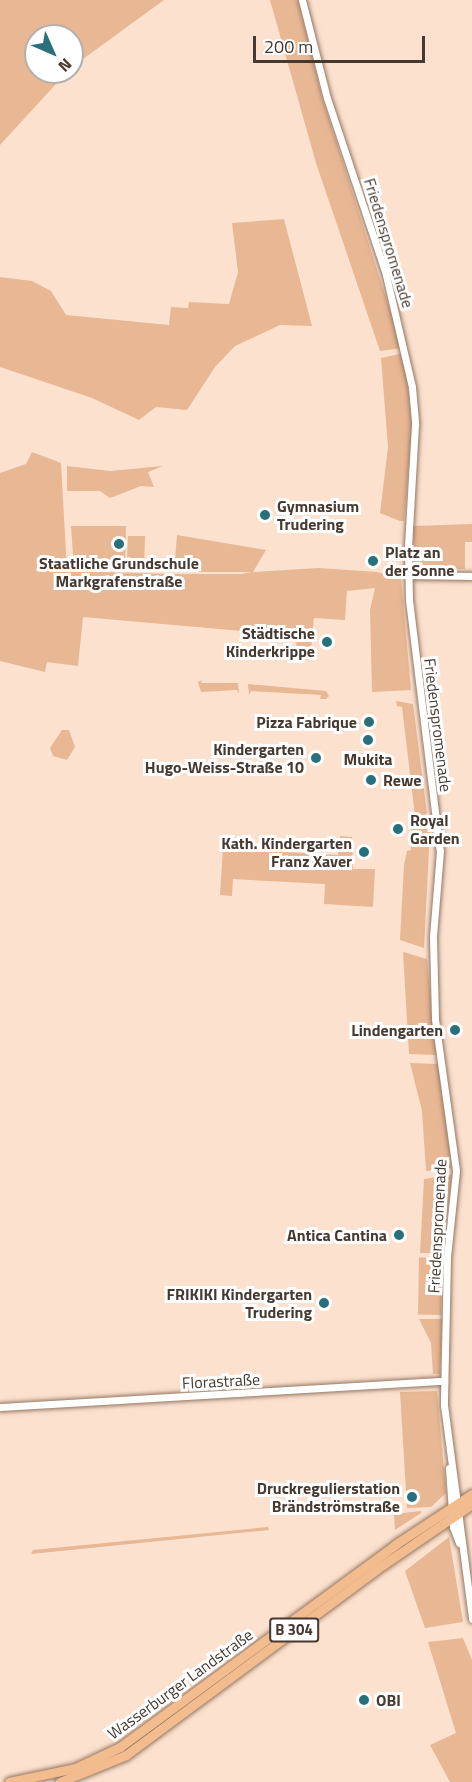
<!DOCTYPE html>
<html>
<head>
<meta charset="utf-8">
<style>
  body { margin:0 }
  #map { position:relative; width:472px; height:1782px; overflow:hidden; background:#fce1cf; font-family:"Titillium Web",sans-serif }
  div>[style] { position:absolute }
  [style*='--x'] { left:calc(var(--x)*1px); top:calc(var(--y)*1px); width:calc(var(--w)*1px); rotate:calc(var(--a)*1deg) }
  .green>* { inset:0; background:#e8b794; transform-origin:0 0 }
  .roads { filter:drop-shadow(0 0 2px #947761) drop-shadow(0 0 2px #947761) }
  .tertiary>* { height:7px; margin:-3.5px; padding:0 3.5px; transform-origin:3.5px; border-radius:3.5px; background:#fff }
  .primary>* { height:9px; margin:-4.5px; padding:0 4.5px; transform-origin:4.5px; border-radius:4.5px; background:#f3bc8f }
  .dots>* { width:16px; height:16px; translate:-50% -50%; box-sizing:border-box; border:3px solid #fff; border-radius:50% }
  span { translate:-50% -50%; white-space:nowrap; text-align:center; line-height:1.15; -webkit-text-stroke:6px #fff; paint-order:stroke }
  .shield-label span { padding:2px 4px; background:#fff; border:2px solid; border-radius:4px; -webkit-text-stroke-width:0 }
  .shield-label { font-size:15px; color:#463930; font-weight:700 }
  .street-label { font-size:16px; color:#463930 }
  .poi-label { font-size:16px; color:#463930; font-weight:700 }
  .left { translate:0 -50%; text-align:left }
  .right { translate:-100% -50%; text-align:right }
  .north { position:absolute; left:24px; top:24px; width:60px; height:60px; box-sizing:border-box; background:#fff; border:2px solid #b5b0ac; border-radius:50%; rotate:135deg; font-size:16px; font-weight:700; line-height:24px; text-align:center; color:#463930 }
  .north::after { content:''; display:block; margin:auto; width:21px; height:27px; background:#28717b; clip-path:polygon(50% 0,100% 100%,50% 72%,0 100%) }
  .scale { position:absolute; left:253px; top:36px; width:172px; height:27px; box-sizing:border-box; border:3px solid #463930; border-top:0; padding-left:8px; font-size:18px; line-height:21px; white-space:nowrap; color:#463930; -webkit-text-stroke:4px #fff; paint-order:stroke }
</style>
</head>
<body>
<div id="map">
  <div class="green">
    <div style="clip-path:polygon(0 0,164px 0,72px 67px,72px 36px,36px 36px,36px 72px,67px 72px,0 145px)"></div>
    <div style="clip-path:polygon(270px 0,298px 0,322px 97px,402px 348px,380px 351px,316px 163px)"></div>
    <div style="clip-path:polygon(284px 219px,312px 326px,280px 325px,235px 346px,215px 367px,187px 410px,156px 407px,139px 420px,92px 398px,0 367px,0 277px,32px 281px,51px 291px,66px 315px,169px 325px,171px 307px,188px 308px,189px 302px,229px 304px,238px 272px,232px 223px)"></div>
    <div style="clip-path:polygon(404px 353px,412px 425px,404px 521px,400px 521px,380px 513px,388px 447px,381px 358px)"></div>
    <div style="clip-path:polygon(32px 452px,61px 463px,67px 571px,171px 574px,241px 574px,252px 572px,174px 572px,177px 535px,266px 550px,253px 572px,318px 568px,377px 572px,401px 578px,411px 690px,372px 692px,370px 610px,375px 588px,347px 591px,345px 620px,314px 618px,310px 660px,295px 659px,297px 636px,83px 617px,78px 666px,47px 662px,45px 672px,0 661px,0 473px,26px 464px)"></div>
    <div style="clip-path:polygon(67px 466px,110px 471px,163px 466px,148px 472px,154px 487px,141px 486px,110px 498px,100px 491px,67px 491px)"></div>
    <div style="clip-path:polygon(472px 524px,472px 542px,465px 542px,465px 569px,415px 569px,413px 526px)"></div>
    <div style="clip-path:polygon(71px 526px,126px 526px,125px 565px,130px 565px,130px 570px,74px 569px)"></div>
    <div style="clip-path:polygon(128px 536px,145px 536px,144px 570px,138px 570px,138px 561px,127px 561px)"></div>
    <div style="clip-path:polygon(202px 680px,201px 683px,238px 683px,239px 694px,237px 690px,201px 692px,198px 682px)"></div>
    <div style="clip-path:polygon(248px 684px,326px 691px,329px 696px,326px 699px,320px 699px,321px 695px,251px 691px,249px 695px)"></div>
    <div style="clip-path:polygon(396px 701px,413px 704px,427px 813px,423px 817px,415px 816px,402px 707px,397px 706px)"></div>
    <div style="clip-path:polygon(62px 730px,69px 730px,75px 747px,67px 760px,53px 756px,50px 748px)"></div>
    <div style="clip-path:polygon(411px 827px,430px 829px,424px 948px,400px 940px,404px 865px,407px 851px,411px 850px)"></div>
    <div style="clip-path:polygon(340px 836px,352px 837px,353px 869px,375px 869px,373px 907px,324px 904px,325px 884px,233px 879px,232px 896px,220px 895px,223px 848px,338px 855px)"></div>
    <div style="clip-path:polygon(403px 952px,427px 959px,436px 1055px,409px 1054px)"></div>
    <div style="clip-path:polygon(410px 1063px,438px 1064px,452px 1168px,426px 1171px,422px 1111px)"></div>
    <div style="clip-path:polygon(452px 1175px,443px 1253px,420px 1253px,424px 1179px)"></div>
    <div style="left:442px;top:1258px;width:57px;height:23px;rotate:91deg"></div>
    <div style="clip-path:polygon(419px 1319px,442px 1319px,440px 1374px,433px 1374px,431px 1343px)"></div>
    <div style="clip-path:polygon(437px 1391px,446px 1493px,431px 1507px,407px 1508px,400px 1392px)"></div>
    <div style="clip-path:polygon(421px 1511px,421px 1513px,395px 1530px,394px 1514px)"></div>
    <div style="clip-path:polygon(268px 1527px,269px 1530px,31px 1554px,33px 1550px)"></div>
    <div style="clip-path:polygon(449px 1537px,463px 1622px,425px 1628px,405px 1571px)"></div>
    <div style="clip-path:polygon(463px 1638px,472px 1660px,472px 1782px,450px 1782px,430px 1745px,456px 1733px,428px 1642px)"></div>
  </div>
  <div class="roads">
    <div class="tertiary">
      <div style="--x:302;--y:0;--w:101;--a:75.7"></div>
      <div style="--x:327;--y:98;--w:182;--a:71.5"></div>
      <div style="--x:385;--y:271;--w:119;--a:76.9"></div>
      <div style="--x:412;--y:387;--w:38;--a:85"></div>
      <div style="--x:415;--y:425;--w:120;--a:93.3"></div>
      <div style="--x:408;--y:545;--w:55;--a:89"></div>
      <div style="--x:409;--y:600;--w:253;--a:83"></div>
      <div style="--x:440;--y:851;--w:86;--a:94.7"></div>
      <div style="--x:433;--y:937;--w:82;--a:88.6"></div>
      <div style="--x:435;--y:1019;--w:153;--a:82.1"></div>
      <div style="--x:456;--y:1171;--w:86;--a:96"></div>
      <div style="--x:447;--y:1257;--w:148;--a:91.2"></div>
      <div style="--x:444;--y:1405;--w:216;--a:82.5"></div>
      <div style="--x:408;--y:575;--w:64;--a:0.9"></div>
      <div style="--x:0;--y:1407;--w:445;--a:-3.4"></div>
      <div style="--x:449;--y:1468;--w:59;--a:86.1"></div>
      <div style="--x:453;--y:1527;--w:17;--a:69"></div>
    </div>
    <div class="primary">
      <div style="--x:9;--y:1782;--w:67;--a:-12"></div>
      <div style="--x:75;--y:1768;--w:50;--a:-25"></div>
      <div style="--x:120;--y:1747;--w:343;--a:-36.3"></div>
      <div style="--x:396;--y:1544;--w:91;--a:-33.3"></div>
      <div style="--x:60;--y:1782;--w:71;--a:-22.2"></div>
      <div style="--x:126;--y:1755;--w:312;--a:-36.5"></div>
      <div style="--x:377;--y:1569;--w:115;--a:-34.4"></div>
    </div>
  </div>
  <div class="dots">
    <div style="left:265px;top:515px;background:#28717b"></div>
    <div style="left:119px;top:544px;background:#28717b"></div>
    <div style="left:373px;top:561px;background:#28717b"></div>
    <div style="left:327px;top:642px;background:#28717b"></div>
    <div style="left:369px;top:722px;background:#28717b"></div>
    <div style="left:368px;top:740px;background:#28717b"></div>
    <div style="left:316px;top:758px;background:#28717b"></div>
    <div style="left:371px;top:780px;background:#28717b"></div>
    <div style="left:398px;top:829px;background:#28717b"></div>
    <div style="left:364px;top:852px;background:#28717b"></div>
    <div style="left:455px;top:1030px;background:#28717b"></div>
    <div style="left:399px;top:1235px;background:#28717b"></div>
    <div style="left:324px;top:1303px;background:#28717b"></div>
    <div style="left:412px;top:1497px;background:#28717b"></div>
    <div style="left:364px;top:1700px;background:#28717b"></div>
  </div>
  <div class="shield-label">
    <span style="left:294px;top:1630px">B 304</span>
  </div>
  <div class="street-label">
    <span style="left:389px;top:243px;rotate:73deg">Friedenspromenade</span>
    <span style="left:438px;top:725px;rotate:83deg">Friedenspromenade</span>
    <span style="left:437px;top:1226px;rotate:-87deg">Friedenspromenade</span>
    <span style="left:221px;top:1381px;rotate:-3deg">Florastraße</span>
    <span style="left:180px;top:1684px;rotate:-36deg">Wasserburger Landstraße</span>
  </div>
  <div class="poi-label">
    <span class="left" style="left:277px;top:515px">Gymnasium<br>Trudering</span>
    <span class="left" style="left:385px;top:561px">Platz an<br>der Sonne</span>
    <span style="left:119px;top:572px">Staatliche Grundschule<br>Markgrafenstraße</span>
    <span class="right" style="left:315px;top:642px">Städtische<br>Kinderkrippe</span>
    <span class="right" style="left:357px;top:722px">Pizza Fabrique</span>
    <span class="right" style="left:304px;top:758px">Kindergarten<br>Hugo-Weiss-Straße 10</span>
    <span style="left:368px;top:759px">Mukita</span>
    <span class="left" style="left:383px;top:780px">Rewe</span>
    <span class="left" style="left:410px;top:829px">Royal<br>Garden</span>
    <span class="right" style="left:352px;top:852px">Kath. Kindergarten<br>Franz Xaver</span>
    <span class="right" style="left:443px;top:1030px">Lindengarten</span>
    <span class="right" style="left:387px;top:1235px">Antica Cantina</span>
    <span class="right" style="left:312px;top:1303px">FRIKIKI Kindergarten<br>Trudering</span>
    <span class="right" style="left:400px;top:1497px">Druckregulierstation<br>Brändströmstraße</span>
    <span class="left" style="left:376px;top:1700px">OBI</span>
  </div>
  <div class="north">N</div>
  <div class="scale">200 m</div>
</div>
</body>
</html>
